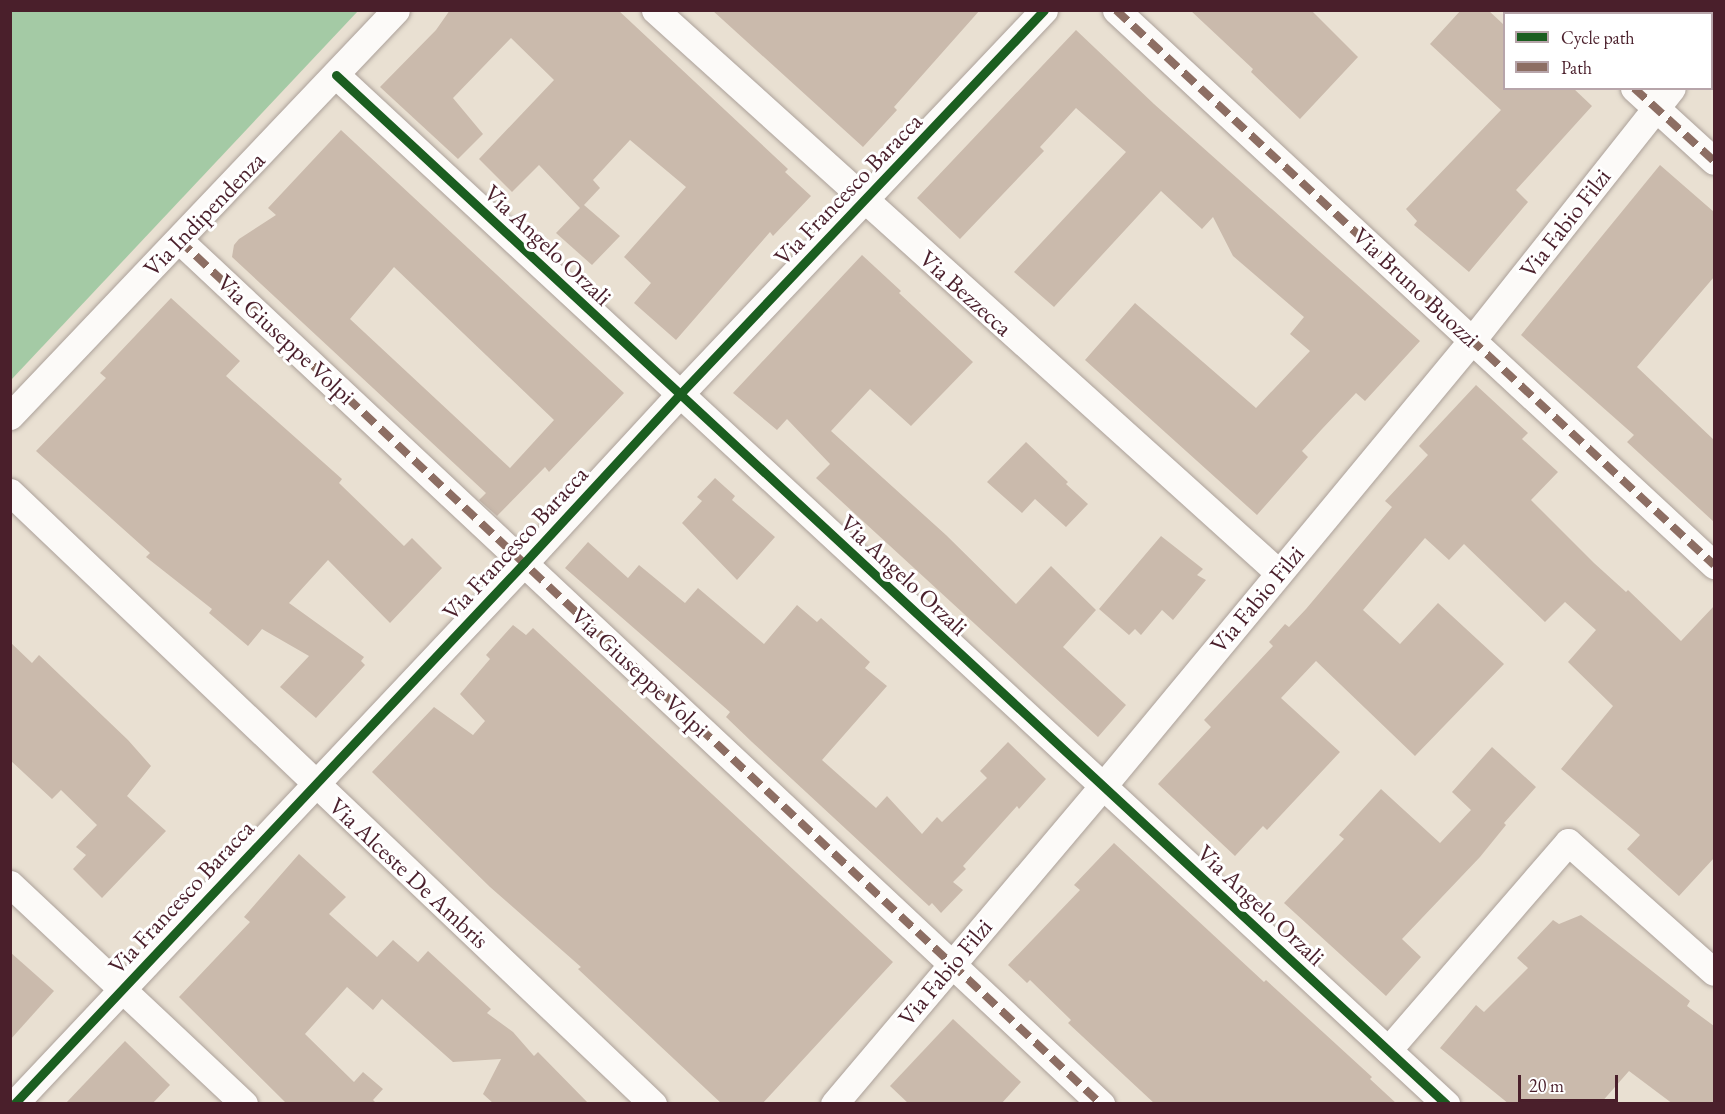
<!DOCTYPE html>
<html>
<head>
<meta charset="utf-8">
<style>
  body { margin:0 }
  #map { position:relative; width:1725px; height:1114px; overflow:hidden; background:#e9e0d2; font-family:"EB Garamond",serif }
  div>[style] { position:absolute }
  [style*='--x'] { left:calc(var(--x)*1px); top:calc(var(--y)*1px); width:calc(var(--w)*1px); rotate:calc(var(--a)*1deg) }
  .forest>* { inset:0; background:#a4caa5 }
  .building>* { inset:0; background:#cabaac }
  .roads { filter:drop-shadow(0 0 2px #aca19a) drop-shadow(0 0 2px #aca19a) }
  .minor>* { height:27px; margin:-13.5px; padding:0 13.5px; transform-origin:13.5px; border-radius:13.5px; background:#fcfaf8 }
  .quiet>* { height:8px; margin-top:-4px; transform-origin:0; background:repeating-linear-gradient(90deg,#8d6e63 0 15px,transparent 0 23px) }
  .cycleway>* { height:9px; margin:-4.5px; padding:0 4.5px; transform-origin:4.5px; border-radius:4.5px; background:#1b5e20 }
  span { translate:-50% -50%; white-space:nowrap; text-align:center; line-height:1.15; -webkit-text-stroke:6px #fff; paint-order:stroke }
  .street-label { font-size:24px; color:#4a1f2b }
  .frame { position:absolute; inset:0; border:12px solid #4a1f2b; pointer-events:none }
  .legend { position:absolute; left:1503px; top:12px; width:210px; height:78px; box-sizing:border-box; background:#fff; border:2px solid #b7a5aa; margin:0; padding:8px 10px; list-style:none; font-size:18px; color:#4a1f2b }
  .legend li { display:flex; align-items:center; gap:12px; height:30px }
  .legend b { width:30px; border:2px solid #b7a5aa }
  .scale { position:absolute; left:1518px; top:1075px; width:100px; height:27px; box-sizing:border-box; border:3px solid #4a1f2b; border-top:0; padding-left:8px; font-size:18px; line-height:21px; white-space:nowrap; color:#4a1f2b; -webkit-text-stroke:4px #fff; paint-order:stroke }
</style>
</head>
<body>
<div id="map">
  <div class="forest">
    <div style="clip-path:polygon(11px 10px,358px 11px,11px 380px,10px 11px)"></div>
  </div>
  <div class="building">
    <div style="clip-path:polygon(450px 10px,618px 10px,788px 169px,785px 172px,811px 196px,773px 236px,770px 232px,676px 340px,634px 303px,651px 283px,624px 257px,686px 187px,630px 140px,593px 180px,600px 188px,584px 205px,620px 236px,592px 265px,556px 233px,580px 208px,539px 165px,512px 192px,479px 159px,554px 80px,511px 38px,453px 98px,483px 134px,458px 159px,380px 87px,436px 30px)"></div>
    <div style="clip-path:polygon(712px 10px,980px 10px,894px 107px,897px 110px,863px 147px)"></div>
    <div style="clip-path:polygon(1190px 10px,1311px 10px,1358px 57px,1300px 119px,1251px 72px,1253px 69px)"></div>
    <div style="clip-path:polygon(1461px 10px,1488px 10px,1504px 25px,1504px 88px,1573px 88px,1592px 106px,1516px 190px,1528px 202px,1469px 272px,1414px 225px,1417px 221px,1406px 209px,1501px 110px,1430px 44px)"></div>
    <div style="clip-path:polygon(1076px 30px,1154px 104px,1420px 341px,1365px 401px,1356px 393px,1322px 429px,1302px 451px,1308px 457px,1257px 515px,1085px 360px,1135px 303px,1256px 408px,1310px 351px,1290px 334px,1304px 317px,1233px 256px,1213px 217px,1202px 229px,1161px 191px,1054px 307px,1014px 272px,1126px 152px,1076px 108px,1040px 147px,1044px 151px,960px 239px,917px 198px)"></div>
    <div style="clip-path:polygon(evenodd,341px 130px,624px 393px,549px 472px,545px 467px,497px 516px,479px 500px,486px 493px,232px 257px,234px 245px,239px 239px,276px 215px,268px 208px,341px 130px,394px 267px,554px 420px,510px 468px,350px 319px,394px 267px)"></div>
    <div style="clip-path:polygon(1660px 165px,1714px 212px,1714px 277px,1637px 367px,1714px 440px,1714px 522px,1627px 442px,1634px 435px,1521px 335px)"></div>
    <div style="clip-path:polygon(862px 255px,901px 291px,899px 293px,973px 362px,911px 426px,870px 389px,831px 431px,946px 535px,1016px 604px,1051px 566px,1096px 610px,1063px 647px,1126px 705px,1098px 737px,816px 478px,830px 464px,787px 419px,777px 430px,733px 393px)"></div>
    <div style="clip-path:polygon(171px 298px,240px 361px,226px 376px,342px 479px,339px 483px,404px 546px,412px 538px,442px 568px,390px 623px,328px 560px,289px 603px,364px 657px,361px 661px,365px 665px,316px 718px,280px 687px,309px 656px,262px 629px,248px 646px,209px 613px,212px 609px,146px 557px,150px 553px,36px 451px,106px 378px,100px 373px)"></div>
    <div style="clip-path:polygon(1476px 385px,1528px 433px,1522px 439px,1558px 472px,1531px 500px,1594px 563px,1626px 592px,1628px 590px,1681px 641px,1714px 606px,1714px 858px,1679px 896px,1627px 849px,1640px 835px,1561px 769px,1613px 706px,1568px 662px,1596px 630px,1565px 602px,1545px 622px,1464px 544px,1449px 560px,1425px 538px,1363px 610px,1400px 644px,1438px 603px,1504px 664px,1415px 756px,1316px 661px,1281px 698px,1340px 752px,1267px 830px,1263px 826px,1235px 856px,1158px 784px,1211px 727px,1204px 720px,1273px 646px,1269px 642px,1285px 624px,1289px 627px,1306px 609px,1392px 507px,1385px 501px,1428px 455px,1419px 446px)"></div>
    <div style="clip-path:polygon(1026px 442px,1068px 482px,1066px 484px,1088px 504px,1066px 527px,1035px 499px,1022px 513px,987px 482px)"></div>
    <div style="clip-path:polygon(715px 478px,735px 496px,732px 500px,775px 537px,737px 580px,682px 523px,702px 501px,697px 497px)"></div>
    <div style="clip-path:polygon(1161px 536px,1203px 569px,1197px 575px,1206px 580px,1173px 620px,1162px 610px,1141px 635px,1135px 629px,1129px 635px,1099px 609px)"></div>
    <div style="clip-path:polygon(588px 542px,628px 578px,639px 565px,685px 603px,698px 588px,764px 644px,797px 605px,817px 622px,821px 618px,870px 662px,865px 668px,887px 686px,822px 760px,876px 808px,887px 796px,922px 834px,937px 817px,942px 822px,987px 778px,980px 771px,1008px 742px,1046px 779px,1019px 809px,1017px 806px,963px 866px,966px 869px,953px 882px,963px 890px,941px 913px,932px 903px,929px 906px,752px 742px,726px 717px,730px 712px,565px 568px)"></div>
    <div style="clip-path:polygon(513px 625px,526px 635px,533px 628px,893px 962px,762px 1104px,722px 1104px,578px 969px,581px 967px,490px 887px,372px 772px,434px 707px,473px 735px,485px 721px,460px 694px,490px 659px,486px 655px)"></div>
    <div style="clip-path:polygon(10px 642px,32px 663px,39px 655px,128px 740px,151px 766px,127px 796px,166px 831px,102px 898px,73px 869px,86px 855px,76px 847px,97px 825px,61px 790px,52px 799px,10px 760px)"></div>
    <div style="clip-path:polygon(1492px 747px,1536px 787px,1504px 823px,1506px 825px,1480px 857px,1402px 939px,1421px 957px,1386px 996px,1284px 903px,1344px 839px,1339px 835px,1381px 789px,1440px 843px,1471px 810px,1452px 792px)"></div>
    <div style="clip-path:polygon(1114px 843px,1264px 982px,1266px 980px,1372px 1077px,1370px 1079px,1397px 1104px,1155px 1104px,1068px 1023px,1071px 1020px,1030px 980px,1027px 983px,1008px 965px,1080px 890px,1074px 885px)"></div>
    <div style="clip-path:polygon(299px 854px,346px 897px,329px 914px,377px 957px,393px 940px,418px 962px,428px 951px,491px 1009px,487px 1013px,513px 1032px,534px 1056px,538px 1052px,589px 1104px,494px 1104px,483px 1094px,501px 1059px,453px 1062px,382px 999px,373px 1010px,347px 987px,305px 1034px,354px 1082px,363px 1072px,383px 1089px,373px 1100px,377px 1104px,287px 1104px,179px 997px,250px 922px,244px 917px)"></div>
    <div style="clip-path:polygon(1581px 915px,1690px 1001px,1687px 1006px,1714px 1026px,1714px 1104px,1673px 1104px,1629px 1071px,1600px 1104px,1509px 1104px,1440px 1048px,1476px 1005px,1484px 1012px,1528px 968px,1517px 958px,1553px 920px,1559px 924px)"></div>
    <div style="clip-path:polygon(10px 952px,54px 991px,10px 1040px)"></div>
    <div style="clip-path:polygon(953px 1019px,1021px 1082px,1001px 1104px,909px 1104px,890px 1086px)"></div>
    <div style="clip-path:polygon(125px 1041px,170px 1085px,152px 1104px,65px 1104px)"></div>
  </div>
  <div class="roads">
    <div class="minor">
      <div style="--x:655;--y:10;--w:840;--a:42.06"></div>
      <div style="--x:1116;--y:10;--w:816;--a:42.86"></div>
      <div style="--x:1551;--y:10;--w:5;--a:53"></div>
      <div style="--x:1712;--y:43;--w:4;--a:-56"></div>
      <div style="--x:336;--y:75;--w:1514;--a:42.83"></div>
      <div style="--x:1634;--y:88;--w:108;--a:42.4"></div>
      <div style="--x:179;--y:240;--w:1264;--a:43.14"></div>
      <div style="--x:10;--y:416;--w:560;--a:-46.45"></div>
      <div style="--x:10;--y:492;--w:888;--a:43.59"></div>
      <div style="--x:10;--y:884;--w:321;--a:43.2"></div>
      <div style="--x:1388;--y:1050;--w:275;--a:-49.1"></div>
      <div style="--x:1568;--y:842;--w:195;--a:41.7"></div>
      <div style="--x:14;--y:1104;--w:743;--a:-46.69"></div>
      <div style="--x:524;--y:563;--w:230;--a:-47.3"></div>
      <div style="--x:680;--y:394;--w:529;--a:-46.53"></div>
      <div style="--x:834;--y:1104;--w:417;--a:-49.8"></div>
      <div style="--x:1103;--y:786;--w:580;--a:-50.38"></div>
      <div style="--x:1473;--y:339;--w:320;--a:-51.6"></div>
    </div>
  </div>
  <div class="quiet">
    <div style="--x:1116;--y:10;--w:816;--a:42.86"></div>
    <div style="--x:1551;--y:10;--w:5;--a:53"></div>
    <div style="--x:1634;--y:88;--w:108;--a:42.4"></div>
    <div style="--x:179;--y:240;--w:1264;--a:43.14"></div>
  </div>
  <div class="cycleway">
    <div style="--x:336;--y:75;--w:1514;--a:42.83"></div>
    <div style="--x:14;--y:1104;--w:743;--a:-46.69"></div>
    <div style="--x:524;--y:563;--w:230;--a:-47.3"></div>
    <div style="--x:680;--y:394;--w:529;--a:-46.53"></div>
  </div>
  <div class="street-label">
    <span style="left:848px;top:189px;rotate:-46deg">Via Francesco Baracca</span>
    <span style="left:204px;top:214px;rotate:-46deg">Via Indipendenza</span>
    <span style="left:1565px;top:223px;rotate:-52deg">Via Fabio Filzi</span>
    <span style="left:548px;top:245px;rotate:43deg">Via Angelo Orzali</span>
    <span style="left:1416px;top:287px;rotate:43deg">Via Bruno Buozzi</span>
    <span style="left:966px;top:293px;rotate:42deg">Via Bezzecca</span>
    <span style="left:286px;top:339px;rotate:43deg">Via Giuseppe Volpi</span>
    <span style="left:515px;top:543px;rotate:-47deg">Via Francesco Baracca</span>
    <span style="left:904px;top:575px;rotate:43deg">Via Angelo Orzali</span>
    <span style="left:1257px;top:599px;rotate:-50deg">Via Fabio Filzi</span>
    <span style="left:640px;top:672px;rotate:43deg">Via Giuseppe Volpi</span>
    <span style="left:409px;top:873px;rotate:43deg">Via Alceste De Ambris</span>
    <span style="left:181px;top:897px;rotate:-47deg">Via Francesco Baracca</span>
    <span style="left:1261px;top:905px;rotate:43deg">Via Angelo Orzali</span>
    <span style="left:945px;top:972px;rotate:-50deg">Via Fabio Filzi</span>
  </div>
  <div class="frame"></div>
  <ul class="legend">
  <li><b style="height:8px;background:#1b5e20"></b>Cycle path</li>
  <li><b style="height:8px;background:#8d6e63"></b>Path</li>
  </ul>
  <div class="scale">20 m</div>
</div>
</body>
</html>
